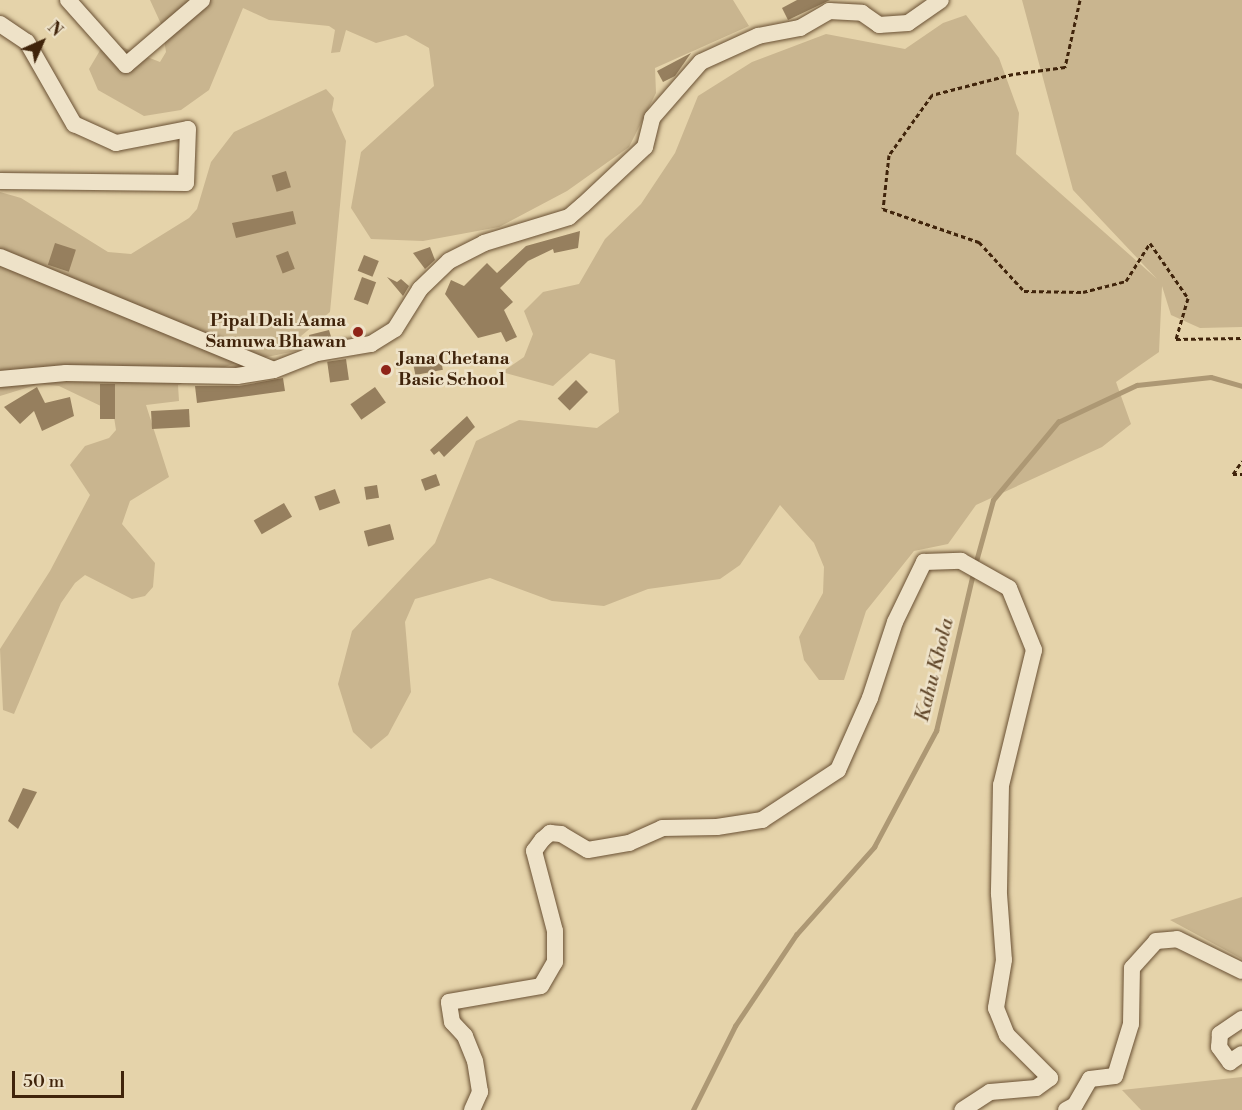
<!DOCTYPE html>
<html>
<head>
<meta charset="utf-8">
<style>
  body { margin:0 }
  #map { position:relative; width:1242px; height:1110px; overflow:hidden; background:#e5d3aa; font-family:"Libre Bodoni",serif }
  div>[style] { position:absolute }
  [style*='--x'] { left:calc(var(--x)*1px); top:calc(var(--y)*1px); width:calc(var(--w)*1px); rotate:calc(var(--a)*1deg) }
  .green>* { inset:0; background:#c9b58f }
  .stream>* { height:4.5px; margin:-2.25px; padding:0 2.25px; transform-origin:2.25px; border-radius:2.25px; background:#ad9874 }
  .building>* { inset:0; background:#967f5e; transform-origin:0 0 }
  .path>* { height:3px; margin-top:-1.5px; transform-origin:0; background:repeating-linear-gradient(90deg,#40240b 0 4.5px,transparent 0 7.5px) }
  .roads { filter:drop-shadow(0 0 2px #695033) drop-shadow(0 0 2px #695033) }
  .minor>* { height:16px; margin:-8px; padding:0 8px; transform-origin:8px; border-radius:8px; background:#eee2c8 }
  .dots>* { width:16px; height:16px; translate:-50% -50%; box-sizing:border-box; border:3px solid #eee2c8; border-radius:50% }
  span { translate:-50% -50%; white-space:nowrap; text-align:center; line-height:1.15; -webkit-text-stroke:5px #eee2c8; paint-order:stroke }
  .poi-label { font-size:18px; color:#40240b; font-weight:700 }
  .right { translate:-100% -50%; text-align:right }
  .left { translate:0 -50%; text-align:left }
  .water-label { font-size:20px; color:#61472a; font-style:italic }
  .north { position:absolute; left:12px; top:12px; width:60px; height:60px; -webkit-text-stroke:4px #eee2c8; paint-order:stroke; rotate:45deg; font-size:16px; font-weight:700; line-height:24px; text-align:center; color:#40240b }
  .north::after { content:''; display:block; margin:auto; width:21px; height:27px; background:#40240b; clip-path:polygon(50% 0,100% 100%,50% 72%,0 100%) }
  .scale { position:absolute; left:12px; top:1071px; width:112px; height:27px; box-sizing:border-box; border:3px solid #40240b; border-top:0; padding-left:8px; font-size:18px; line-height:21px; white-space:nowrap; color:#40240b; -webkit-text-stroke:4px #eee2c8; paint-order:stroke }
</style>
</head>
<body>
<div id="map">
  <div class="green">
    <div style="clip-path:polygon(150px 0,733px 0,749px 26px,655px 68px,656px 93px,629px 147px,567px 191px,499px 227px,423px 241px,371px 239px,351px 208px,361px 152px,434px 86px,429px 48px,406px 35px,376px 43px,346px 30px,340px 52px,331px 53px,335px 30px,329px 26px,269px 20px,243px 8px,209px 90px,181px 110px,144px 116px,98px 90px,89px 69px,102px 47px,114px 44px,160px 62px,166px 52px,162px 26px)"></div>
    <div style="clip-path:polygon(1022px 0,1242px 0,1242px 327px,1200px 328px,1171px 315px,1162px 286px,1159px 352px,1116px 382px,1131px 424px,1102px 447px,976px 505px,948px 544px,914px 551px,866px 611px,844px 680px,819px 680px,804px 660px,799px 637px,823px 593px,824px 567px,814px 543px,780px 505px,740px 565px,720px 579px,648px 589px,604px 606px,552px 601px,490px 578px,415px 599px,405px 622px,411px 692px,388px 735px,371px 749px,353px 732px,338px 684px,352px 631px,435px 543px,476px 441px,519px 420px,597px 428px,619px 412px,615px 360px,590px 353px,553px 386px,502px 372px,524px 357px,533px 334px,524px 311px,543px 292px,579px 284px,605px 239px,641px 204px,675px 153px,698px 96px,752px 62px,826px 34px,905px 49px,943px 23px,966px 15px,999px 58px,1019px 113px,1016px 154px,1157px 279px,1073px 190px)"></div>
    <div style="clip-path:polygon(326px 89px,334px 98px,332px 110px,346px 141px,330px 312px,301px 336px,305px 349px,233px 364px,178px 385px,179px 401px,146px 405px,169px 477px,130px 501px,122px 524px,155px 563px,153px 587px,145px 596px,132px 599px,85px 575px,75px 583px,61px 603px,14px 714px,3px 710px,0 649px,50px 571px,90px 495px,70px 465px,85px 446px,109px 438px,116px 430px,114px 417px,105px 408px,59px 386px,39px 384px,0 396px,0 192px,21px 198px,108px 252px,131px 254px,189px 218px,197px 209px,211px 162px,234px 132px)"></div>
    <div style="clip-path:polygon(1242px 897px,1242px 959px,1170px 920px)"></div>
    <div style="clip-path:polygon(1242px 1077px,1242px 1110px,1141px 1110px,1122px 1090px)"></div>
  </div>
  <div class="stream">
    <div style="--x:975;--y:565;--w:67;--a:-74.5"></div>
    <div style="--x:993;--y:500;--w:102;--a:-50.2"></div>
    <div style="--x:1058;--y:422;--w:87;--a:-25.1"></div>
    <div style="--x:1137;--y:385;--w:74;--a:-6.2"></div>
    <div style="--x:1211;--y:377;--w:32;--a:16"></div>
    <div style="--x:693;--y:1110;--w:94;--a:-63.4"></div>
    <div style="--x:735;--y:1026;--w:110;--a:-56.2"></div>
    <div style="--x:796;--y:935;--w:118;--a:-48.4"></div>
    <div style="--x:874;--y:847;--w:132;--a:-61.9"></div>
    <div style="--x:936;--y:731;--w:162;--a:-76.8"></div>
  </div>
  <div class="building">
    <div style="clip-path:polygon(797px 0,830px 0,788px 20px,782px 8px)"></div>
    <div style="clip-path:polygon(691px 53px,675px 76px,663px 82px,657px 71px)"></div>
    <div style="left:286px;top:171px;width:17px;height:15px;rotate:73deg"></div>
    <div style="clip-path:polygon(293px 211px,296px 224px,236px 238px,232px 223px)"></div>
    <div style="clip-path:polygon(580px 231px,578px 248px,554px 253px,553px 249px,528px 261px,500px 288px,513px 302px,504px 310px,517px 337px,506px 342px,501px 332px,478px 338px,445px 294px,451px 280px,464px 286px,487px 263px,497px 273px,526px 246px)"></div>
    <div style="left:55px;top:243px;width:22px;height:23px;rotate:18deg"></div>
    <div style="clip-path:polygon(430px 247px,435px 260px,425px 269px,413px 253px)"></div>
    <div style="left:288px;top:251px;width:19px;height:13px;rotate:69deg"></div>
    <div style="left:364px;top:255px;width:16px;height:17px;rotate:22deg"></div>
    <div style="left:362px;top:277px;width:15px;height:24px;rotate:20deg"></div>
    <div style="clip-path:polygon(387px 277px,397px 282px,401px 279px,409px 286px,403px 296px)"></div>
    <div style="clip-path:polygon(329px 330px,332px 340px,311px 344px,309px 335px)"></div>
    <div style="left:440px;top:355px;width:15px;height:28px;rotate:79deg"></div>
    <div style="left:346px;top:359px;width:21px;height:19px;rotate:82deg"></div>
    <div style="clip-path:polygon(283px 378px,285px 391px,197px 403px,195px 386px,239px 386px)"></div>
    <div style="left:576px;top:380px;width:17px;height:26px;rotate:45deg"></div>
    <div style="left:100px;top:384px;width:15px;height:35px"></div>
    <div style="clip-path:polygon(37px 387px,45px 403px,70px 397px,74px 416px,42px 431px,34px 411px,20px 424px,4px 407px)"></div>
    <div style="left:375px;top:387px;width:19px;height:30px;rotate:55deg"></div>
    <div style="left:189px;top:409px;width:18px;height:38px;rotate:87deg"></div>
    <div style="clip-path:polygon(467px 416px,475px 427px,444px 457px,439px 451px,434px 455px,430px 450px)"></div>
    <div style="left:436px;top:474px;width:12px;height:16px;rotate:70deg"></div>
    <div style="left:377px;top:485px;width:13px;height:13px;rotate:81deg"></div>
    <div style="left:335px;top:489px;width:15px;height:22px;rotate:70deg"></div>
    <div style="left:284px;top:503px;width:16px;height:35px;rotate:60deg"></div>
    <div style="left:390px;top:524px;width:16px;height:27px;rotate:75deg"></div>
    <div style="clip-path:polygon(23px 788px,37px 792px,18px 829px,8px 821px)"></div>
  </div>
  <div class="path">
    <div style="--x:1080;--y:0;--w:69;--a:102.6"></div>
    <div style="--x:1065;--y:67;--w:52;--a:172.3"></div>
    <div style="--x:1013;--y:74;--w:84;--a:165.5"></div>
    <div style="--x:932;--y:95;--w:74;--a:125.6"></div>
    <div style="--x:889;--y:155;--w:54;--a:96.3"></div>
    <div style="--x:883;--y:209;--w:102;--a:19"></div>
    <div style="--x:979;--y:242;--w:67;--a:47.4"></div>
    <div style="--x:1024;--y:291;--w:59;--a:1"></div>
    <div style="--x:1083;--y:292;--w:44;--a:-14.3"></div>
    <div style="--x:1126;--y:281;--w:45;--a:-57.7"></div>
    <div style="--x:1150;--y:243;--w:67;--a:55.4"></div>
    <div style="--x:1188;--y:298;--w:43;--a:106.3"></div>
    <div style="--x:1176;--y:339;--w:66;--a:-0.9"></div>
    <div style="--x:1233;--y:474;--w:16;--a:-55"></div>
    <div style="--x:1233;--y:474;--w:9;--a:0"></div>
  </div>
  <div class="roads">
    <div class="minor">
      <div style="--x:68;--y:0;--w:87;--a:48.3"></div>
      <div style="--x:126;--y:65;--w:100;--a:-40.5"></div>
      <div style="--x:0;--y:24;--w:32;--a:34"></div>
      <div style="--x:27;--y:42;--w:95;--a:60.2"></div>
      <div style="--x:74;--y:124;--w:46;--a:24.3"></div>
      <div style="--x:116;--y:143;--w:73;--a:-11"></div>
      <div style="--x:188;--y:129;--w:54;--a:92.1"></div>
      <div style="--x:186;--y:183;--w:186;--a:-179.4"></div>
      <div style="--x:0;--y:257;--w:296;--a:22.4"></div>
      <div style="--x:274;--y:370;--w:46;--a:-21.6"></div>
      <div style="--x:317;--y:353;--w:55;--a:-9.5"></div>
      <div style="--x:371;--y:344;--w:28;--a:-32"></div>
      <div style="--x:395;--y:329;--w:47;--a:-58"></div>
      <div style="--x:420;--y:289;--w:40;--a:-44"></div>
      <div style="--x:449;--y:261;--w:39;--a:-27"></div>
      <div style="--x:484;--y:243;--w:89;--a:-17"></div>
      <div style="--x:569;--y:217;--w:18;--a:-41"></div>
      <div style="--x:583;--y:205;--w:85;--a:-43.1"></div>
      <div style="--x:645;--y:147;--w:30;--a:-76"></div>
      <div style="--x:652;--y:118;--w:74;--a:-48.8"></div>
      <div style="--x:701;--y:62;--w:63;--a:-24.5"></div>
      <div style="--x:758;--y:36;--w:43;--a:-10.8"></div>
      <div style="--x:800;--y:28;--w:34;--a:-30"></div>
      <div style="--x:829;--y:11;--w:33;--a:3"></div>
      <div style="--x:862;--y:13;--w:21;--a:35"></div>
      <div style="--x:879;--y:25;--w:29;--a:-4"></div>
      <div style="--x:908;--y:23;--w:40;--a:-34.9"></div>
      <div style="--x:0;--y:379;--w:66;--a:-5.2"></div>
      <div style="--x:66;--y:373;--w:171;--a:1"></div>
      <div style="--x:237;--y:376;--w:36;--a:-9"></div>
      <div style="--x:1242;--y:1019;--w:27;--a:146"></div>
      <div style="--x:1220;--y:1034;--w:13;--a:94"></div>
      <div style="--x:1219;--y:1047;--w:19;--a:54"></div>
      <div style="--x:1230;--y:1062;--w:14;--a:-34"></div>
      <div style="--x:472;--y:1110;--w:20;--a:-66"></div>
      <div style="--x:480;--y:1092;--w:31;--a:-99"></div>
      <div style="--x:475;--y:1061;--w:27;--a:-112"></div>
      <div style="--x:465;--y:1036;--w:19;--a:-133"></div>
      <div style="--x:452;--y:1022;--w:20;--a:-99"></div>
      <div style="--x:449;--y:1002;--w:93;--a:-9.9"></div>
      <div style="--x:541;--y:986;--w:28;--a:-60"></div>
      <div style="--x:555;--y:962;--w:31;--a:-90"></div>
      <div style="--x:555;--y:931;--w:83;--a:-104.7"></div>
      <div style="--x:534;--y:851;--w:14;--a:-54"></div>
      <div style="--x:542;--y:840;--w:11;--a:-41"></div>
      <div style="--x:550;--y:833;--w:11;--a:5"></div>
      <div style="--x:561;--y:834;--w:31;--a:31"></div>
      <div style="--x:588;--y:850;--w:42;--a:-9.7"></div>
      <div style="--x:629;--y:843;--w:36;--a:-24"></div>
      <div style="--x:662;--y:828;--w:55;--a:-1"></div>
      <div style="--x:717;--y:827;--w:46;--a:-8.8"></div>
      <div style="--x:762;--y:820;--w:91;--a:-33.3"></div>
      <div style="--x:838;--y:770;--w:79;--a:-66"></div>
      <div style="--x:870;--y:698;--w:80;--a:-71.8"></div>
      <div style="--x:895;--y:622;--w:67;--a:-64.2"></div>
      <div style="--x:924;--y:562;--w:37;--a:-2"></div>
      <div style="--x:961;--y:561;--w:55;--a:29.4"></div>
      <div style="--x:1009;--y:588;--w:67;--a:68"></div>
      <div style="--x:1034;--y:650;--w:139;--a:103.7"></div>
      <div style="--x:1001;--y:785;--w:109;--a:91.1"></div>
      <div style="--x:999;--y:894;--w:66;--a:85.7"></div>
      <div style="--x:1004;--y:960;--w:49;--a:99.5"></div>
      <div style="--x:996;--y:1008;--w:29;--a:68"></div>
      <div style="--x:1007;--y:1035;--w:61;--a:45"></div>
      <div style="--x:1050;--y:1078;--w:17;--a:144"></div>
      <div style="--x:1036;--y:1088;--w:46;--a:175"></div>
      <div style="--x:990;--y:1092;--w:33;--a:147"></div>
      <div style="--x:1066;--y:1110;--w:10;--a:-29"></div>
      <div style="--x:1075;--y:1105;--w:30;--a:-60"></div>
      <div style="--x:1090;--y:1079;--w:25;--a:-7"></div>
      <div style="--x:1115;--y:1076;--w:54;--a:-72.9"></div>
      <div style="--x:1131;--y:1024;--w:56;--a:-89"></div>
      <div style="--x:1132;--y:968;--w:36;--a:-48"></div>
      <div style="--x:1156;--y:941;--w:21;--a:-5"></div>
      <div style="--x:1177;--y:939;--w:72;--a:26.2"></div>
    </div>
  </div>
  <div class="dots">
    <div style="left:358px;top:332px;background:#8f2418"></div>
    <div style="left:386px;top:370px;background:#8f2418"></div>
  </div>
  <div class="poi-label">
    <span class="right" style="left:346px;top:332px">Pipal Dali Aama<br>Samuwa Bhawan</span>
    <span class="left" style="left:398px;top:370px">Jana Chetana<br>Basic School</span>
  </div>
  <div class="water-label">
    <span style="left:935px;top:670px;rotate:-76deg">Kahu Khola</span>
  </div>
  <div class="north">N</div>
  <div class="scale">50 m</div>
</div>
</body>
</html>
